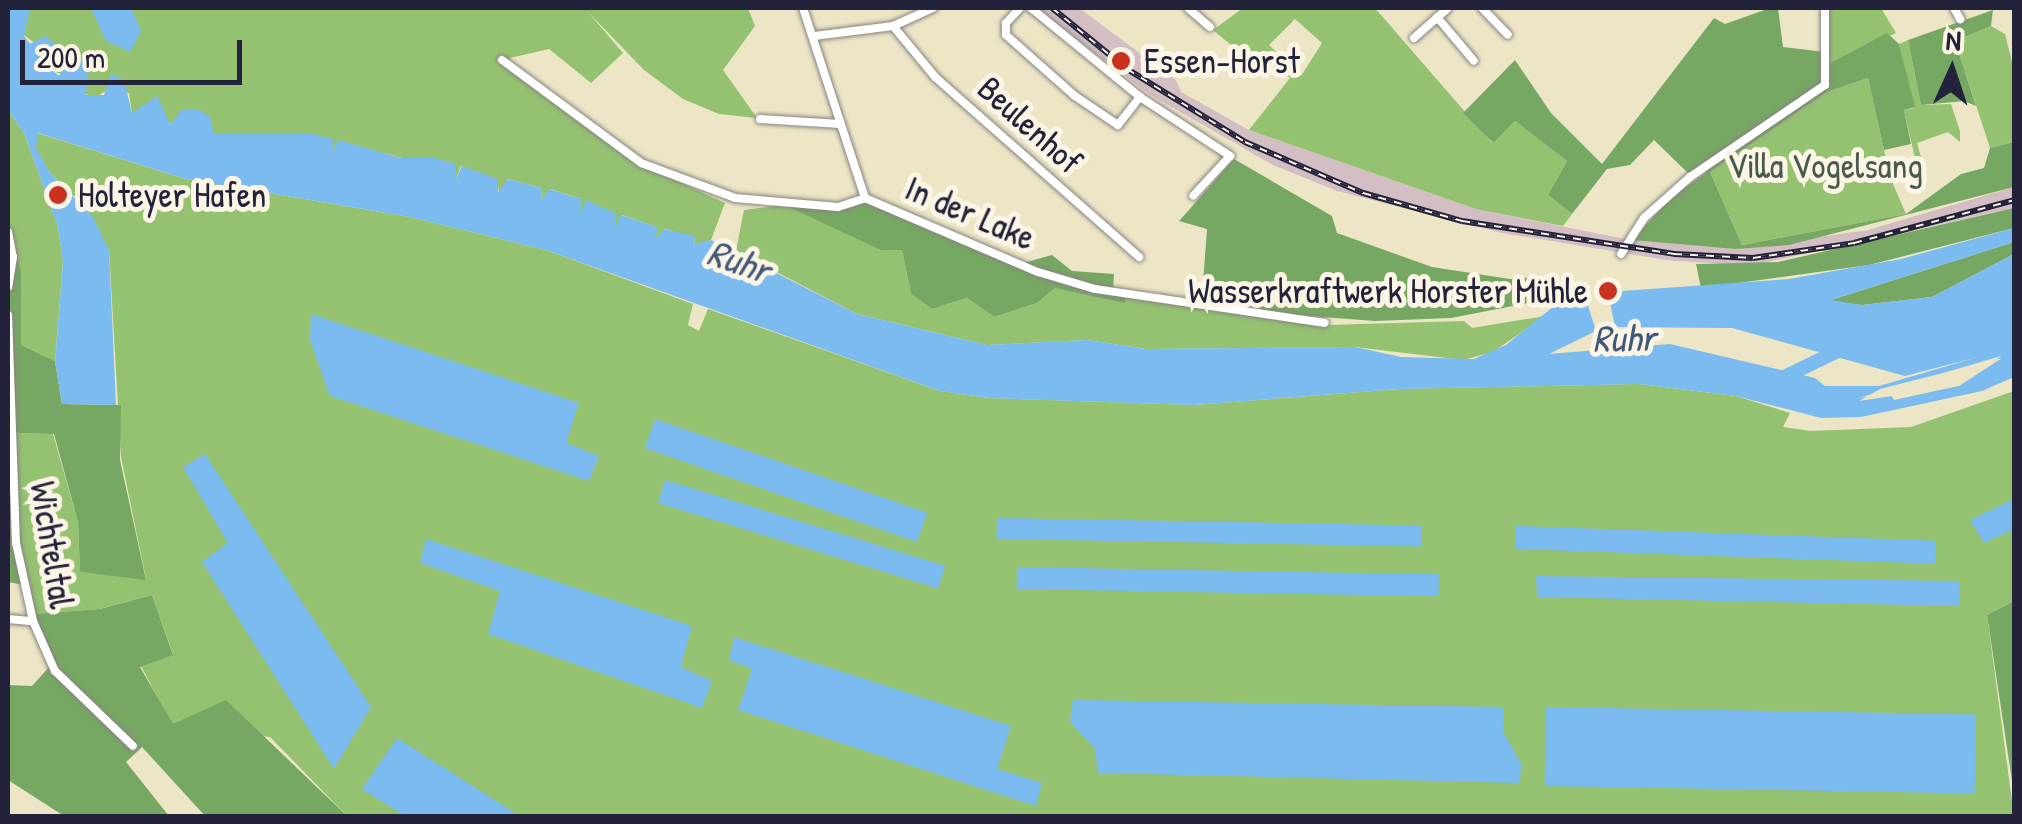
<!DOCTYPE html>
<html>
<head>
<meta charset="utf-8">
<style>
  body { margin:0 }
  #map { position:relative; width:2022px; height:824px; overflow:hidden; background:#ede6c6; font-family:"Patrick Hand",sans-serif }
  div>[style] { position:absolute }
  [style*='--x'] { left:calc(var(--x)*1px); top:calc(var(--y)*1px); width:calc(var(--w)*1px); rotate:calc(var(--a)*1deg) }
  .industrial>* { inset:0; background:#d2bec3 }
  .green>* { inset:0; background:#94c271 }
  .forest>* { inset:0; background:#77a863 }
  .water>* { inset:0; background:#7bbbef; transform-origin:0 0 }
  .pier>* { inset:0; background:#ede6c6 }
  .river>* { height:14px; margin:-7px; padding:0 7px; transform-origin:7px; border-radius:7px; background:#7bbbef }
  .roads { filter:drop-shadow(0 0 2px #888480) drop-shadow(0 0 2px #888480) }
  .minor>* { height:8px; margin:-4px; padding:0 4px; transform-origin:4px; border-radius:4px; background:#fff }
  .rail>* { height:6px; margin-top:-3px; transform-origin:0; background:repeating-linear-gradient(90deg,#fcf5e5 0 8px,#22223b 0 16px); box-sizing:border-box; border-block:2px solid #22223b }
  .dots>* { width:28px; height:28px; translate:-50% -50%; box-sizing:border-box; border:5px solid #fcf5e5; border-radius:50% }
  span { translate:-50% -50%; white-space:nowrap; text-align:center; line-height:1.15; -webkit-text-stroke:10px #fcf5e5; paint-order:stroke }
  .poi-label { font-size:35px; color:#22223b }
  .left { translate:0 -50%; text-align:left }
  .right { translate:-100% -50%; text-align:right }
  .street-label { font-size:35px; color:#22223b }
  .park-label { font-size:35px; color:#4a5a4e }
  .water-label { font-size:38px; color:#41587a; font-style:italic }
  .frame { position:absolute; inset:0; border:10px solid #22223b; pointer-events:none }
  .north { position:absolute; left:1902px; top:20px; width:100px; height:100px; -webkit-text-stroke:8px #fcf5e5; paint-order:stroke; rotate:3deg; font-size:28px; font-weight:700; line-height:40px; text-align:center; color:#22223b }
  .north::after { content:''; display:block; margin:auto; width:35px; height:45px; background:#22223b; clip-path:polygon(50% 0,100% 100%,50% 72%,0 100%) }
  .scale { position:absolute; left:20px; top:40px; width:222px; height:45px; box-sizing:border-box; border:5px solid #22223b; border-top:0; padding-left:12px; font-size:30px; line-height:35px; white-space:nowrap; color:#22223b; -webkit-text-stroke:8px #fcf5e5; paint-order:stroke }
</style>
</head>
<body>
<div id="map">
  <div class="industrial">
    <div style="clip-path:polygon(1036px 8px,1079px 8px,1176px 80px,1181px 92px,1249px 130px,1476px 209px,1625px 239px,1735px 249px,1868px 230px,2014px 187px,2014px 208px,1754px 265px,1673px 261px,1502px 233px,1337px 191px,1273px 165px,1149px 94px)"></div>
  </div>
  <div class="green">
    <div style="clip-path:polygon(26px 8px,748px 8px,755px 26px,723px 70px,757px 118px,719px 114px,683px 99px,644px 70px,588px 12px,623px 53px,591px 83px,549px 49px,510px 58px,509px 64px,640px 164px,725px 203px,711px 240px,694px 245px,695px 237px,665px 229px,656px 238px,656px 227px,622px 215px,615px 229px,579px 213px,581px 199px,550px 189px,542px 200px,541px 188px,508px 179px,499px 192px,497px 179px,461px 166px,456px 179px,435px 158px,402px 158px,338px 141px,334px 151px,314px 134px,214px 135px,132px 113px,129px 93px,109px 89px,94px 98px,86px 94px,86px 83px,53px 71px,56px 59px,24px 35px)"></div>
    <div style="clip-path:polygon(evenodd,1243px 8px,1375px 8px,1492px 143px,1515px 121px,1567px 161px,1548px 195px,1572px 214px,1563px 226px,1476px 209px,1249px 130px,1290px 78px,1255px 53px,1242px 54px,1213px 30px,1243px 8px,1295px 19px,1322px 43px,1301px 76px,1269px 45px,1295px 19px)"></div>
    <div style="clip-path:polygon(1828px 8px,1881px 8px,1896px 33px,1827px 66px)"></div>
    <div style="clip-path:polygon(1991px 26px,2005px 34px,2014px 70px,2014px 142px,1990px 148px,1955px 41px)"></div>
    <div style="clip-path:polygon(1908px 40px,1921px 105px,1951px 104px,1960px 131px,1960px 142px,1948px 132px,1917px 143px,1921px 157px,1915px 158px,1904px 110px,1914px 108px,1899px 44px)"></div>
    <div style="clip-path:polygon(1868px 78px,1890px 177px,1906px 214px,1742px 245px,1710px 172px,1827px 92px)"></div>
    <div style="clip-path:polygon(8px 110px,24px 133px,58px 227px,63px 262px,55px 361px,21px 345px,20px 270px,8px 236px)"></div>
    <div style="clip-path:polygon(37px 133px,186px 179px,410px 217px,546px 250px,693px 304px,688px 325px,699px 331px,708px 309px,940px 391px,989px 398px,1194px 405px,1399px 389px,1639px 384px,1736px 396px,1790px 413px,1783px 427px,1811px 431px,1911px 427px,2014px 391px,2014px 601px,1987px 615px,2014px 816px,347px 816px,270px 737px,173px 727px,141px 666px,173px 654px,152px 595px,99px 609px,33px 614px,19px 553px,13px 433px,53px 434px,78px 522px,80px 572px,146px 579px,121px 457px,109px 250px,86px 208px,50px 173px,35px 148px)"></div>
    <div style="clip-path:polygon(784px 205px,881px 249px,902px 250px,911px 294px,932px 309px,967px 298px,994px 317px,1037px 303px,1055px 288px,1327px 325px,1464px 321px,1472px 328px,1545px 316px,1493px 352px,1463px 360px,1355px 347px,1146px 349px,1087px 340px,987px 345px,857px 314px,736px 251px,744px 210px)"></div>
  </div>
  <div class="forest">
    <div style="clip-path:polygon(1770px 8px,1778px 8px,1783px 47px,1825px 52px,1827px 65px,1887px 33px,1899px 44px,1915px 107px,1904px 110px,1911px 144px,1884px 150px,1868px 78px,1827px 92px,1710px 172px,1742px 245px,1906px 214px,1961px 174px,1984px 168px,1990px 148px,2014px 142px,2014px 187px,1789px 245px,1735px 249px,1632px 240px,1672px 197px,1707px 172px,1689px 174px,1654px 140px,1630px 165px,1607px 169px,1572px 214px,1548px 195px,1567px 161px,1515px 121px,1493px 143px,1463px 113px,1515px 60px,1551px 113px,1602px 164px,1714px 18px,1725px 24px)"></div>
    <div style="clip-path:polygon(1993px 10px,1991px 26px,1955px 41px,1976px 106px,1964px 101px,1921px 105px,1908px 40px)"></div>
    <div style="clip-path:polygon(1234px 159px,1332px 216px,1337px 233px,1432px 267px,1510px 279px,1554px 276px,1553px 285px,1528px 303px,1451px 318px,1375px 321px,1216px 309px,1212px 285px,1203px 283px,1207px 229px,1179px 221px)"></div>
    <div style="clip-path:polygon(865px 199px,1020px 264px,1052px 255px,1072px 271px,1114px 274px,1113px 292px,1125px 295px,1125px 303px,1055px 288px,1037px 303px,994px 317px,967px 298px,932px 309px,911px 294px,902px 250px,881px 250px,784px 205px,838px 208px)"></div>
    <div style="clip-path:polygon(2014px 208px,2014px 228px,1869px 265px,1701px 288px,1696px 264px,1778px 262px)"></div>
    <div style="clip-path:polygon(8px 236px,21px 270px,21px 345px,55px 361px,62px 404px,121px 405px,120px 460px,146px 580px,80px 572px,78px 522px,54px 434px,13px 433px,24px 585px,8px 582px)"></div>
    <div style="clip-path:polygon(2014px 242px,2014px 254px,1932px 297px,1862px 305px,1828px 301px)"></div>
    <div style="clip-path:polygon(152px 595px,173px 655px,140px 667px,173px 724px,226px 700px,347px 816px,205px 816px,142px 747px,126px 762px,169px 816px,64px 816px,8px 780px,8px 685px,32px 686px,51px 665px,33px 614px,100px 609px)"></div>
    <div style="clip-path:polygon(2014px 601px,2014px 794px,1987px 615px)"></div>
  </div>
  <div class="water">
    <div style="clip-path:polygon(evenodd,8px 8px,30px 9px,24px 36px,30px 44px,45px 36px,56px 45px,53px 71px,59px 76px,73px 56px,89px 65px,86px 95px,104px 95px,111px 74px,124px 80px,132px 113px,157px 96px,170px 124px,183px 109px,198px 109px,210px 117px,214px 134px,314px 134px,333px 139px,334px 151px,338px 140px,401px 158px,435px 158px,455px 164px,456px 179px,462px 166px,498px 179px,498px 192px,508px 179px,541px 188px,542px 200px,549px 189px,581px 199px,580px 214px,586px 200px,617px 214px,614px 229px,621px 215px,657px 227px,656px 238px,664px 229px,695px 236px,694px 244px,711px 240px,857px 314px,987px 345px,1087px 340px,1146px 349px,1355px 347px,1401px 357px,1474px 359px,1506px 345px,1559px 302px,1585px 296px,1596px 331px,1549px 354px,1670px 344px,1815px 378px,1825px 386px,1879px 386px,1978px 357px,1905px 376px,1732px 328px,1615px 327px,1608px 292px,1789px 279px,1901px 259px,2014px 228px,2014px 242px,1831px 300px,1862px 305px,1932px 297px,2014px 254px,2014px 377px,1982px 391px,1861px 417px,1821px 418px,1736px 396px,1639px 384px,1399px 389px,1194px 405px,989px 398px,940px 391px,546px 250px,410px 217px,186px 179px,38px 133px,36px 148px,50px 173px,93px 217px,109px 250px,116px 405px,62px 404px,55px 361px,63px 262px,58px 227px,24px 133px,8px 110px,8px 8px,2001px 356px,1958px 386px,1894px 400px,1890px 393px,1859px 398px,2001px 356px)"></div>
    <div style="clip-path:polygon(91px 8px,131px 8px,141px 31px,130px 52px,106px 41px)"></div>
    <div style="clip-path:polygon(311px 314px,579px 403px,566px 443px,599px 456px,589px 481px,330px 396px,310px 340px)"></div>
    <div style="left:655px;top:419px;width:288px;height:31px;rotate:19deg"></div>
    <div style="clip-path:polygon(205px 454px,371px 707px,334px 769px,202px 562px,228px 543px,183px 467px)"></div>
    <div style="left:665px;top:480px;width:293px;height:24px;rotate:17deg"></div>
    <div style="clip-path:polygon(2014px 499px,2014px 529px,1984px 543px,1970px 520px)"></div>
    <div style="left:997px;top:518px;width:425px;height:21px;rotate:1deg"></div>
    <div style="left:1516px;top:526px;width:420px;height:23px;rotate:2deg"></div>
    <div style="clip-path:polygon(426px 539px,692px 626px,681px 667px,712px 681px,702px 708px,488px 634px,500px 591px,420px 563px)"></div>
    <div style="left:1017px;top:567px;width:422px;height:22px;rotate:1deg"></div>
    <div style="clip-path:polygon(1536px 576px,1959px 581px,1959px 606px,1537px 597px)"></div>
    <div style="clip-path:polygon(734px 637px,1011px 726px,997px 769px,1042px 783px,1036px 806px,738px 710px,752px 669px,729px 660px)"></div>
    <div style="clip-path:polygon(1073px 700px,1504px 707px,1503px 732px,1521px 763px,1520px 783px,1098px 773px,1095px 749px,1070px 722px)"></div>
    <div style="left:1546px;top:707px;width:430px;height:79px;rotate:1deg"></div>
    <div style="clip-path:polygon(397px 738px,520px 816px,405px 816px,362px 789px)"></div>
  </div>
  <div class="pier">
    <div style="clip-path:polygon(2002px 358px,1959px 386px,1859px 401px,1880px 389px)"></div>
  </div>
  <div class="river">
    <div style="--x:1780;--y:379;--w:73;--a:-25.9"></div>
  </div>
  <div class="roads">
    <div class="minor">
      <div style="--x:803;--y:8;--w:200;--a:71.9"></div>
      <div style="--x:1020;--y:8;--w:21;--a:133"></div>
      <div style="--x:1006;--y:23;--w:12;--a:90"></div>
      <div style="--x:1006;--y:35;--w:92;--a:41.5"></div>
      <div style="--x:1075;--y:96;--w:52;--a:34"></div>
      <div style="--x:1118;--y:125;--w:36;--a:-52"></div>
      <div style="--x:1031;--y:8;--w:141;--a:39.2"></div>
      <div style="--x:1140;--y:97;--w:108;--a:33.2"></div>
      <div style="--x:1230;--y:156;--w:54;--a:132.8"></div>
      <div style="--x:1188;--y:8;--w:29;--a:41"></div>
      <div style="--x:1482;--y:8;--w:37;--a:46"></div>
      <div style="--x:1954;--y:8;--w:13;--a:61"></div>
      <div style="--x:1437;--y:17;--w:57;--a:49.9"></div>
      <div style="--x:893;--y:26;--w:67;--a:50.4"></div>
      <div style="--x:936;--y:78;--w:271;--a:41.4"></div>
      <div style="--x:814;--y:36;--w:80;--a:-7.2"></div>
      <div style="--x:893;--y:26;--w:44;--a:-24.2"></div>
      <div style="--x:1414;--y:38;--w:45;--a:-41.4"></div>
      <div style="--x:502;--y:60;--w:173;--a:36.5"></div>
      <div style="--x:641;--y:163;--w:100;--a:20.4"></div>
      <div style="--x:735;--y:198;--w:103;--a:5"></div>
      <div style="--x:838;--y:207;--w:28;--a:-18"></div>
      <div style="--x:865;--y:198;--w:188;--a:23.2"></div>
      <div style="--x:1038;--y:272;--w:59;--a:16.6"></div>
      <div style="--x:1095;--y:289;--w:232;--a:8.4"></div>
      <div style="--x:760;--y:119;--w:80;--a:3.6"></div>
      <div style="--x:8;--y:232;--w:25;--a:79"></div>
      <div style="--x:13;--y:257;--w:30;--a:99"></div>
      <div style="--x:1621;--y:254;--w:43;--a:-57.4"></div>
      <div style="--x:1644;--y:218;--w:62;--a:-41.7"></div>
      <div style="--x:1690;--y:177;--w:163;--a:-34.3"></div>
      <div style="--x:1825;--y:85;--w:77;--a:-90"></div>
      <div style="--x:8;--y:315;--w:228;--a:88"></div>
      <div style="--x:16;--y:543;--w:80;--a:77.7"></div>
      <div style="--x:33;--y:621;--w:55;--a:66.3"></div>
      <div style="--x:55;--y:671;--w:108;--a:43.9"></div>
      <div style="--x:8;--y:619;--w:25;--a:5"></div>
    </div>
  </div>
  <div class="rail">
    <div style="--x:1052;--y:8;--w:97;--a:39.1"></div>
    <div style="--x:1127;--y:69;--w:139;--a:31.7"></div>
    <div style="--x:1245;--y:142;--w:129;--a:23.4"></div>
    <div style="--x:1363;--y:193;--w:103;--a:15.8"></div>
    <div style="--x:1462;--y:221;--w:215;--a:8.8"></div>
    <div style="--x:1674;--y:254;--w:79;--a:2.9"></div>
    <div style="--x:1753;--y:258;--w:102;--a:-8.4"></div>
    <div style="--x:1854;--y:243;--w:166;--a:-15"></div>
  </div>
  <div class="dots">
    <div style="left:1121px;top:61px;background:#c8321e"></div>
    <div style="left:58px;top:195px;background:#c8321e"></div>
    <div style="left:1608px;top:291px;background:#c8321e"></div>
  </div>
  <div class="poi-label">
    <span class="left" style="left:1144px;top:61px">Essen-Horst</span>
    <span class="left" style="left:78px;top:195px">Holteyer Hafen</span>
    <span class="right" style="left:1588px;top:291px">Wasserkraftwerk Horster Mühle</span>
  </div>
  <div class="street-label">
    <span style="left:1030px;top:125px;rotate:42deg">Beulenhof</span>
    <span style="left:970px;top:213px;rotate:23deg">In der Lake</span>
    <span style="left:52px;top:545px;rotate:81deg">Wichteltal</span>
  </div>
  <div class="park-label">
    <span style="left:1825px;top:166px">Villa Vogelsang</span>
  </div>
  <div class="water-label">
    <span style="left:739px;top:261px;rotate:19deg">Ruhr</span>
    <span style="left:1624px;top:338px;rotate:-1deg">Ruhr</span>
  </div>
  <div class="frame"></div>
  <div class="north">N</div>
  <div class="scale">200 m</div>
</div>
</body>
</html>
